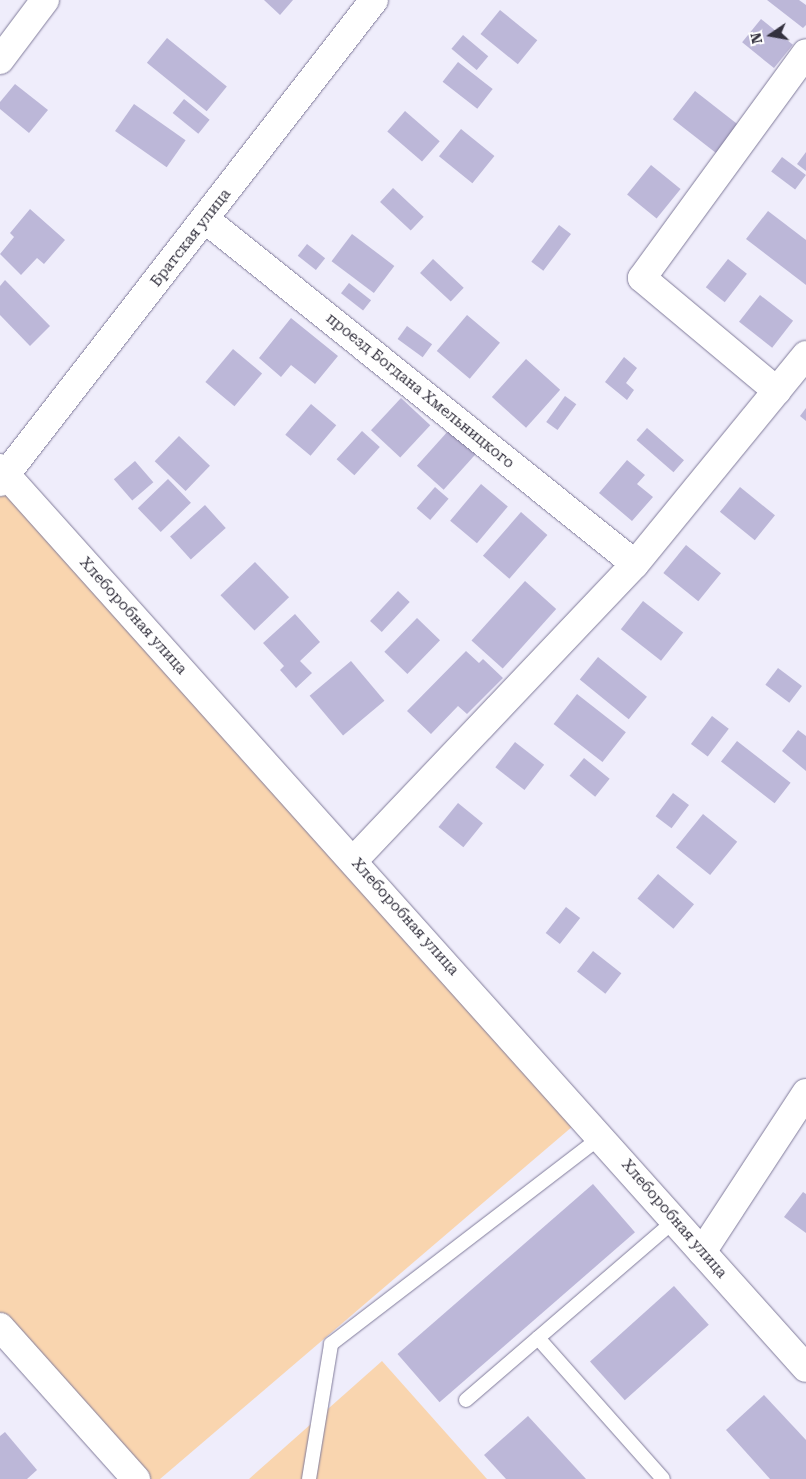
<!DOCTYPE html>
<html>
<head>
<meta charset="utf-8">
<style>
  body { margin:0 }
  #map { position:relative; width:806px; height:1479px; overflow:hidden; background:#efedfb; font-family:"Roboto Serif",serif }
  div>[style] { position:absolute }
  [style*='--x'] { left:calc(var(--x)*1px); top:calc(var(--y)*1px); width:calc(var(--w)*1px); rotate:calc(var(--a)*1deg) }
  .green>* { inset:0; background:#f9d5af }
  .building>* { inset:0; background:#bcb7d8; transform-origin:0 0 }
  .roads { filter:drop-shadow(0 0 1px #807b9a) drop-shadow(0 0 1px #807b9a) }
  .service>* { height:14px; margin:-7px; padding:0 7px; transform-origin:7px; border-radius:7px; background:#fff }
  .minor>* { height:28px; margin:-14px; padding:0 14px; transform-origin:14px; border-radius:14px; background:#fff }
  span { translate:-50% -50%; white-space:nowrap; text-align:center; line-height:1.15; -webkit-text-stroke:4px #fff; paint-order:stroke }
  .street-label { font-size:15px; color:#33313e }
  .north { position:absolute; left:746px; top:10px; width:50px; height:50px; -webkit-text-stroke:4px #fff; paint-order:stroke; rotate:258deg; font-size:14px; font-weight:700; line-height:20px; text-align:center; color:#33313e }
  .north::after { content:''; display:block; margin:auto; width:18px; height:22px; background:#33313e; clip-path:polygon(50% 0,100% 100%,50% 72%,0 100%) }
</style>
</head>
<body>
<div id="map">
  <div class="green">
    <div style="clip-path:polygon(6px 491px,573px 1126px,160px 1479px,151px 1479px,0 1313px,0 496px)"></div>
    <div style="clip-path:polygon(382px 1361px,487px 1479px,249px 1479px)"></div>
  </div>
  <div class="building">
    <div style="clip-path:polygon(264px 0,293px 0,280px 15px)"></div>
    <div style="clip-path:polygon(767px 0,799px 0,806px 5px,806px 25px,803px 28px)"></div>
    <div style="left:500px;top:10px;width:48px;height:31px;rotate:39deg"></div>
    <div style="left:761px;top:19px;width:41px;height:30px;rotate:39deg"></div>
    <div style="left:463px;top:35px;width:33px;height:18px;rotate:40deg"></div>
    <div style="left:167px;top:38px;width:77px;height:32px;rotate:39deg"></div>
    <div style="left:458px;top:62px;width:44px;height:25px;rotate:38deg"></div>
    <div style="clip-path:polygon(15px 84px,48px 110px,29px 133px,0 109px,0 102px)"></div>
    <div style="left:695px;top:91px;width:56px;height:36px;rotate:38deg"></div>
    <div style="left:184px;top:99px;width:33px;height:18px;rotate:39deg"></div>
    <div style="left:134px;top:104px;width:63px;height:33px;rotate:35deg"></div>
    <div style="left:405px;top:111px;width:46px;height:27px;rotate:41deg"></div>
    <div style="left:461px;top:129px;width:43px;height:35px;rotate:39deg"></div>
    <div style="clip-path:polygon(806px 152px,806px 171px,797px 164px)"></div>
    <div style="left:782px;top:157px;width:30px;height:18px;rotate:37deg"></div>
    <div style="left:651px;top:165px;width:38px;height:38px;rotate:39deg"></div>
    <div style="left:393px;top:188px;width:42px;height:19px;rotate:43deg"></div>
    <div style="clip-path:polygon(30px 209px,65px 240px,44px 264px,37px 258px,21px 275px,0 254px,14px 237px,10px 233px)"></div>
    <div style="clip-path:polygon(768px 211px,806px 240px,806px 285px,746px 239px)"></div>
    <div style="left:559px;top:225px;width:15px;height:46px;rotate:37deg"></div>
    <div style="left:352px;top:234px;width:53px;height:34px;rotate:37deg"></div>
    <div style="left:307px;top:244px;width:23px;height:15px;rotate:38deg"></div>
    <div style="left:433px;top:259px;width:42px;height:19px;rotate:43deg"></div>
    <div style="left:728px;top:259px;width:24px;height:36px;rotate:38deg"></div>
    <div style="clip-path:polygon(5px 280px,50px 326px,30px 346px,0 315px,0 286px)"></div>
    <div style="left:349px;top:283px;width:28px;height:13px;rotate:38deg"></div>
    <div style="left:760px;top:295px;width:42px;height:34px;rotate:38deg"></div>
    <div style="left:467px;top:315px;width:43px;height:47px;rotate:40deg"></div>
    <div style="clip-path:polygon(291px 318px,338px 356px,315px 384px,291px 365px,281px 377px,259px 358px)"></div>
    <div style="left:407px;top:326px;width:31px;height:16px;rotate:36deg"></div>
    <div style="left:233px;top:349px;width:38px;height:43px;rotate:40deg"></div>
    <div style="clip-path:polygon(624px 357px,637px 368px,626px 383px,634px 390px,627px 400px,605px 382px)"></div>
    <div style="left:526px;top:359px;width:46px;height:51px;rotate:42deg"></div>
    <div style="left:565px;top:396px;width:14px;height:32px;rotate:36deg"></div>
    <div style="left:401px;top:398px;width:40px;height:44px;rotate:43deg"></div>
    <div style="left:311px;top:404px;width:33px;height:40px;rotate:40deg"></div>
    <div style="clip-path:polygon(806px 408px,806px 421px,800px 416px)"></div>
    <div style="left:647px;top:428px;width:49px;height:16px;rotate:41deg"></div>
    <div style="left:449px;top:430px;width:36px;height:48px;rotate:42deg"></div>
    <div style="left:362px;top:431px;width:24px;height:38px;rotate:42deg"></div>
    <div style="left:179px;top:436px;width:43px;height:35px;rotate:44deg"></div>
    <div style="clip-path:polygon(627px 460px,645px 475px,637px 484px,653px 497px,632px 521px,599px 493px)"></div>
    <div style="left:135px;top:461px;width:28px;height:28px;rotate:49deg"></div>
    <div style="left:168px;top:479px;width:33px;height:42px;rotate:46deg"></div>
    <div style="left:481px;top:484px;width:35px;height:48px;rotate:40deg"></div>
    <div style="left:435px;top:487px;width:18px;height:28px;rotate:41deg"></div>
    <div style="left:740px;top:487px;width:45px;height:32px;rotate:39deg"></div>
    <div style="left:205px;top:505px;width:31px;height:47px;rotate:48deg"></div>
    <div style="left:521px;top:512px;width:35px;height:58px;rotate:41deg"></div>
    <div style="left:686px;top:545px;width:45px;height:36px;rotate:39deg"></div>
    <div style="left:255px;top:562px;width:49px;height:48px;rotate:46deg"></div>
    <div style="left:525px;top:581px;width:42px;height:80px;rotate:42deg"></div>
    <div style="left:398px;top:591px;width:16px;height:41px;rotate:43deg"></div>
    <div style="left:643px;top:601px;width:51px;height:36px;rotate:38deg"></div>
    <div style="clip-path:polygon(295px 614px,320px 642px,300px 661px,312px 673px,296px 688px,280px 670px,284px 666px,263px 643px)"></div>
    <div style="left:417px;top:618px;width:32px;height:47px;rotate:44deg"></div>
    <div style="clip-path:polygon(466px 651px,479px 663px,483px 659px,503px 678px,467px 714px,458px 706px,431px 734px,407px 711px)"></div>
    <div style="left:598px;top:657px;width:63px;height:29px;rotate:39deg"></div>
    <div style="left:351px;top:661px;width:52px;height:54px;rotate:50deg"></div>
    <div style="left:778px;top:668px;width:30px;height:21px;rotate:37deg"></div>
    <div style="left:577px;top:694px;width:62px;height:38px;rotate:38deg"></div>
    <div style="left:712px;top:716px;width:21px;height:35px;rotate:37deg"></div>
    <div style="clip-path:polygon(798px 730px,806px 736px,806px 771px,782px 751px)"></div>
    <div style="left:737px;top:741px;width:68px;height:26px;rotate:38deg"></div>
    <div style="left:515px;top:742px;width:37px;height:32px;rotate:38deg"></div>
    <div style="left:584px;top:758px;width:33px;height:23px;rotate:39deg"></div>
    <div style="left:673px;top:793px;width:20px;height:29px;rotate:37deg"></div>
    <div style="left:458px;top:803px;width:32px;height:31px;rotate:39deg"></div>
    <div style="left:703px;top:814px;width:44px;height:43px;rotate:39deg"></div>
    <div style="left:658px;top:874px;width:47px;height:32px;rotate:40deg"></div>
    <div style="left:566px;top:907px;width:18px;height:33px;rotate:38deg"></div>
    <div style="left:593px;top:951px;width:36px;height:26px;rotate:38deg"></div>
    <div style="left:593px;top:1184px;width:64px;height:259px;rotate:49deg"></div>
    <div style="clip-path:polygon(803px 1192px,806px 1194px,806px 1233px,784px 1217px)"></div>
    <div style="left:674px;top:1286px;width:52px;height:113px;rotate:48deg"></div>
    <div style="clip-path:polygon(764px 1395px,806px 1440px,806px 1479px,770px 1479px,726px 1430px)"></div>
    <div style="clip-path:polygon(528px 1416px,586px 1479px,506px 1479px,484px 1455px)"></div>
    <div style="clip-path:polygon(5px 1432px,37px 1470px,27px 1479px,0 1479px,0 1436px)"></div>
  </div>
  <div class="roads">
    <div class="service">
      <div style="--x:538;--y:1338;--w:188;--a:48.4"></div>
      <div style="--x:466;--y:1400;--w:276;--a:-40.7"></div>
      <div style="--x:309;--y:1479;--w:137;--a:-80.7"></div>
      <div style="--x:331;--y:1344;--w:340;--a:-37.5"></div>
    </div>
    <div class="minor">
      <div style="--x:0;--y:60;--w:75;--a:-53.1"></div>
      <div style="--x:205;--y:219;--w:551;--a:38.74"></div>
      <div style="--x:777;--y:391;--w:176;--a:-140.1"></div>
      <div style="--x:642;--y:278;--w:278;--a:-53.9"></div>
      <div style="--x:0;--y:468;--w:1208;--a:48.15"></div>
      <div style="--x:0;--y:482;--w:610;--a:-52.19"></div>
      <div style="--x:354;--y:860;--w:408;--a:-46.5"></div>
      <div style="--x:635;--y:564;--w:270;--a:-50.7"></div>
      <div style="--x:702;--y:1252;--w:190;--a:-56.8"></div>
      <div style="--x:0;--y:1327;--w:204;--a:48.2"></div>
    </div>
  </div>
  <div class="street-label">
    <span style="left:191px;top:238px;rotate:-52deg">Братская улица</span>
    <span style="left:420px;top:391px;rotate:39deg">проезд Богдана Хмельницкого</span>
    <span style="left:133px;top:616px;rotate:48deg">Хлеборобная улица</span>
    <span style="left:405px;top:917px;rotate:48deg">Хлеборобная улица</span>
    <span style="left:674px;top:1219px;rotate:49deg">Хлеборобная улица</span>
  </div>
  <div class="north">N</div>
</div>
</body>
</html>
